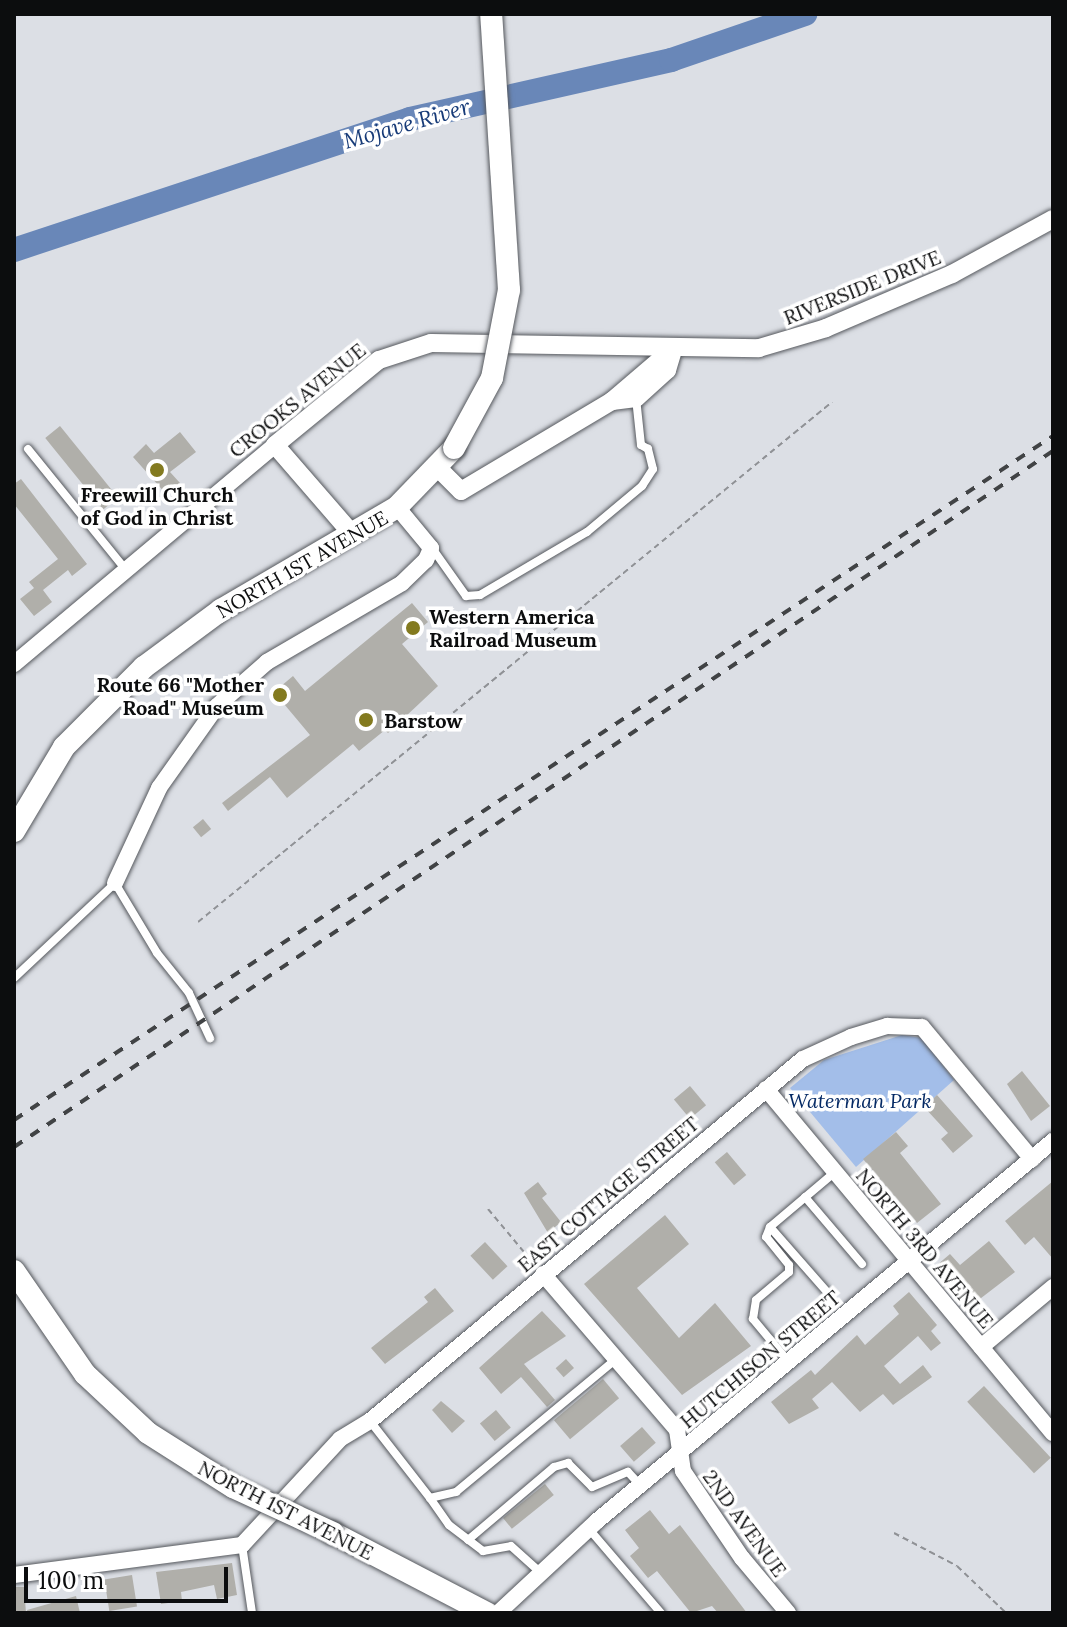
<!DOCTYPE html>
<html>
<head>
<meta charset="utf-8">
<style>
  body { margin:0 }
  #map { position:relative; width:1067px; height:1627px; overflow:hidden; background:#dcdfe5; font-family:Lora,serif }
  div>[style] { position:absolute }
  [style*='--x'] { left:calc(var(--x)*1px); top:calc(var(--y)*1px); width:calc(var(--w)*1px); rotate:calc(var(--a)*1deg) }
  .green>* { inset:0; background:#a3bee9 }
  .river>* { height:24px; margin:-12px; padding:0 12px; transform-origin:12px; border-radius:12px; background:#6987b8 }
  .building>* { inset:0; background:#b0afaa; transform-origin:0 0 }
  .path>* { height:2px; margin-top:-1px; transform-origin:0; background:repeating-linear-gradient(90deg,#8f9195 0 6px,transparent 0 10px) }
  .roads { filter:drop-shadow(0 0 2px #55585d) drop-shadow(0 0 2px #55585d) }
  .service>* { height:8px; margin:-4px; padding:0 4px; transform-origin:4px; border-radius:4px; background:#fff }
  .minor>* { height:16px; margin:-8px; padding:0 8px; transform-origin:8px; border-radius:8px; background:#fff }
  .tertiary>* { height:18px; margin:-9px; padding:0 9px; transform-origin:9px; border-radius:9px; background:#fff }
  .secondary>* { height:22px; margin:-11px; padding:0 11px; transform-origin:11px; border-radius:11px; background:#fff }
  .rail>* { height:4px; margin-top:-2px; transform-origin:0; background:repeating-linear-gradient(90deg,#414345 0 10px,transparent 0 20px) }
  .bridges { filter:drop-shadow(0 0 2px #55585d) drop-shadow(0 0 2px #55585d) }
  .secondary-bridge>* { height:22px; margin:-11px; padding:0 11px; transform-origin:11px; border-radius:11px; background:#fff }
  .dots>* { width:22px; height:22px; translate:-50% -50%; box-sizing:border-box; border:4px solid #fff; border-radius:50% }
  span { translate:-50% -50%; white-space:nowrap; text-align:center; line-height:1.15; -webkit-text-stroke:7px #fff; paint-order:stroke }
  .street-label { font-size:20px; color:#0c0d0e }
  .poi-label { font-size:20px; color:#0c0d0e; font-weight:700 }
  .left { translate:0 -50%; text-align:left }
  .right { translate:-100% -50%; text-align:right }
  .park-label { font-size:20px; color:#042964; font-style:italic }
  .water-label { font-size:22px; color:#173b78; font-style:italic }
  .frame { position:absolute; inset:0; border:16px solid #0c0d0e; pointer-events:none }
  .scale { position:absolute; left:24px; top:1567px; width:204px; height:36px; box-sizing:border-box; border:4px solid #0c0d0e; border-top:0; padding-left:10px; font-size:24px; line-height:28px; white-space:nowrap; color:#0c0d0e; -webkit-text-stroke:6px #fff; paint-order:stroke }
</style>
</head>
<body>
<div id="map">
  <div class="green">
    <div style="clip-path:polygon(902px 1035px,922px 1038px,954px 1080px,856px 1167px,790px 1088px,824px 1060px)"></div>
  </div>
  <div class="river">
    <div style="--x:14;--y:250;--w:417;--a:-18.3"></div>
    <div style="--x:410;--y:119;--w:268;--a:-12.7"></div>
    <div style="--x:671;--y:60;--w:142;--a:-18.9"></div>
  </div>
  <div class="building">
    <div style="left:60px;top:426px;width:92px;height:19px;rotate:51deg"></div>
    <div style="clip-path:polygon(180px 432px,196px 452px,170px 472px,180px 483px,167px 495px,133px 457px,146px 444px,154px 453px)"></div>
    <div style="clip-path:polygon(21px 479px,87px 564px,72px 576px,68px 570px,43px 590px,52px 602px,34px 616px,20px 599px,34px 588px,29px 582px,58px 559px,14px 504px,14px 484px)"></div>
    <div style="clip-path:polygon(412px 603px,428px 622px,402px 644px,438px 686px,388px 733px,385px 730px,359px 751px,353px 744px,287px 798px,270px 777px,228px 811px,222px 803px,310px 735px,274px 692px,293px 676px,305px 691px)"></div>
    <div style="left:203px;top:819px;width:13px;height:13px;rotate:51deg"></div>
    <div style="clip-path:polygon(1022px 1071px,1050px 1106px,1031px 1121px,1007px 1084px)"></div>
    <div style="left:690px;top:1086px;width:25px;height:21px;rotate:50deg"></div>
    <div style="clip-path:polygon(937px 1095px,973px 1136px,953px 1153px,941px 1139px,948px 1133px,924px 1107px)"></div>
    <div style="clip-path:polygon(896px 1132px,908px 1146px,900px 1153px,941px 1204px,917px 1223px,863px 1159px)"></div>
    <div style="left:727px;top:1152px;width:30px;height:16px;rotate:50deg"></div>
    <div style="clip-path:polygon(1053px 1181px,1053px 1259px,1034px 1237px,1025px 1245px,1005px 1221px)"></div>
    <div style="clip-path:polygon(538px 1182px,547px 1194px,542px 1198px,561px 1222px,548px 1233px,524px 1193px)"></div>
    <div style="clip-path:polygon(665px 1215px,689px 1244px,637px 1288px,679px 1338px,715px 1303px,751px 1346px,682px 1395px,584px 1284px)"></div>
    <div style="clip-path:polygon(989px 1241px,1015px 1272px,972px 1305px,937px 1265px,950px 1254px,960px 1265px)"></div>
    <div style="left:485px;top:1242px;width:33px;height:20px;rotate:47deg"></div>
    <div style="clip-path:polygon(435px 1288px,454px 1311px,385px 1364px,371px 1348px,428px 1302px,424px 1297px)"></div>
    <div style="clip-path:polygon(909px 1292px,937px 1325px,931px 1331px,941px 1343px,931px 1351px,918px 1336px,884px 1366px,900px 1384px,923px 1365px,932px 1377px,893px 1405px,883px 1394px,860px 1412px,832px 1382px,812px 1399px,819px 1408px,789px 1424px,771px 1402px,811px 1370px,815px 1375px,857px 1335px,865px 1345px,899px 1314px,893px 1306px)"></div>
    <div style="clip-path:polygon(542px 1311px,566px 1336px,524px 1364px,555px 1400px,547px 1407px,521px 1377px,501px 1394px,479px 1368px)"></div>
    <div style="left:566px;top:1359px;width:12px;height:14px;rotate:48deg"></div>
    <div style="left:603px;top:1379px;width:25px;height:64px;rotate:50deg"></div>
    <div style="left:984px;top:1386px;width:98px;height:23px;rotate:47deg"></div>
    <div style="clip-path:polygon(441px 1401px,465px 1421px,452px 1433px,432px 1410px)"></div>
    <div style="left:496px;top:1410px;width:23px;height:21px;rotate:50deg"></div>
    <div style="left:642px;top:1427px;width:21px;height:29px;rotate:49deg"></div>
    <div style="left:545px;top:1484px;width:14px;height:54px;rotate:51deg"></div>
    <div style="clip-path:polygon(650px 1510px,669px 1534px,680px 1525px,747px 1613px,718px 1613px,712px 1606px,691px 1613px,657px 1571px,648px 1578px,630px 1556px,639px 1548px,625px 1530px)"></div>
    <div style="clip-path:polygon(232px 1563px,237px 1595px,217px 1599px,214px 1585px,181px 1592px,182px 1601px,161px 1604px,156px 1572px)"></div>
    <div style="left:132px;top:1575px;width:32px;height:28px;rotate:81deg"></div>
    <div style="clip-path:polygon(14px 1587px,24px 1587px,26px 1613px,14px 1613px)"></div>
    <div style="clip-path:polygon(76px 1596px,80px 1613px,28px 1613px,27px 1610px)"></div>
  </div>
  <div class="path">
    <div style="--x:198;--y:922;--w:820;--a:-39.36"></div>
    <div style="--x:488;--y:1209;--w:72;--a:50.1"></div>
    <div style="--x:894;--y:1533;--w:71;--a:27.6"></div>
    <div style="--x:957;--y:1566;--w:68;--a:43.8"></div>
  </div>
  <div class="roads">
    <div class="service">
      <div style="--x:28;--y:449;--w:156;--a:51"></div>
      <div style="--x:432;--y:548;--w:59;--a:54.7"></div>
      <div style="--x:466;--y:596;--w:14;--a:-4"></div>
      <div style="--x:480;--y:595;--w:124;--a:-30.5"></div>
      <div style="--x:587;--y:532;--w:72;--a:-39.9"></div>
      <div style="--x:642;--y:486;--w:20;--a:-57"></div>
      <div style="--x:653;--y:469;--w:21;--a:-104"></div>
      <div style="--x:648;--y:449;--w:8;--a:-150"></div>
      <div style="--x:641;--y:445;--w:47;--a:-96.1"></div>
      <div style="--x:14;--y:978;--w:139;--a:-43.2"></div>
      <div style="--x:115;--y:883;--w:82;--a:59"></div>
      <div style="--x:157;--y:953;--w:51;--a:51.3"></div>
      <div style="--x:189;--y:993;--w:50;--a:65"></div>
      <div style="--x:805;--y:1197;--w:88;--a:49.6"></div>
      <div style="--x:770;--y:1227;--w:88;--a:48.7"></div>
      <div style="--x:788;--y:1361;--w:55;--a:-129.8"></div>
      <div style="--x:753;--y:1319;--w:19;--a:-81"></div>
      <div style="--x:756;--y:1300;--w:43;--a:-40.3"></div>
      <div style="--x:789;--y:1272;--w:7;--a:-90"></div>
      <div style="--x:789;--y:1265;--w:36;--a:-129"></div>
      <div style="--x:766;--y:1237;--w:11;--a:-68"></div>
      <div style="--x:770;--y:1227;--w:85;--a:-40.2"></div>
      <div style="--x:370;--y:1421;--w:98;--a:52.1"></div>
      <div style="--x:430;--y:1498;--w:27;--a:-13"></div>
      <div style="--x:456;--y:1492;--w:208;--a:-39.7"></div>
      <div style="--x:430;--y:1498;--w:33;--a:55"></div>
      <div style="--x:449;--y:1525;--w:43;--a:37.4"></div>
      <div style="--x:483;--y:1551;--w:28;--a:-10"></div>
      <div style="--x:511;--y:1546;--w:40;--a:42"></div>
      <div style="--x:589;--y:1529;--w:111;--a:49.4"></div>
      <div style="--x:468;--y:1540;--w:113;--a:-40.3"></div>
      <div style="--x:554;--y:1467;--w:15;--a:-16"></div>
      <div style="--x:568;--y:1463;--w:34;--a:45"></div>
      <div style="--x:592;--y:1487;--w:39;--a:-23"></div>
      <div style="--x:628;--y:1472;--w:18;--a:47"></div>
      <div style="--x:242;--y:1545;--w:69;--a:81.6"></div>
    </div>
    <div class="minor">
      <div style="--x:14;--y:664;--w:341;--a:-40"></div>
      <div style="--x:115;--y:883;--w:105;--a:-65.1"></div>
      <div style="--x:159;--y:788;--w:100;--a:-54.7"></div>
      <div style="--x:217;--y:706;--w:67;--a:-41.3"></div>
      <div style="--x:267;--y:662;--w:156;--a:-30.3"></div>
      <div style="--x:402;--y:583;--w:33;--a:-44"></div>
      <div style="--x:426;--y:560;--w:13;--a:-67"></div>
      <div style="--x:431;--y:548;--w:53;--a:-129.7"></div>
      <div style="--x:766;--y:1089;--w:448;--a:50.2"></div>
      <div style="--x:543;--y:1274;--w:206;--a:49.3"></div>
      <div style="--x:677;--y:1430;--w:41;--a:81.7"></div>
      <div style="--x:683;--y:1471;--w:105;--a:55.9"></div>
      <div style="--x:742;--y:1558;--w:72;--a:50.1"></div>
      <div style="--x:981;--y:1347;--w:94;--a:-39.8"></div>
      <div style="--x:14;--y:1575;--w:230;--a:-7.5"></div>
      <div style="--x:242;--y:1545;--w:144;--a:-47.2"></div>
      <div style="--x:340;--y:1439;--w:35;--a:-31"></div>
      <div style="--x:370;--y:1421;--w:564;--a:-39.9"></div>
      <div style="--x:803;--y:1059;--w:53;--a:-24.6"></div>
      <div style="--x:851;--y:1037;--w:38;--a:-17"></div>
      <div style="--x:887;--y:1026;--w:35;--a:2"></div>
      <div style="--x:922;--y:1027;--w:172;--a:50.2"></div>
      <div style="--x:498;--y:1613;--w:135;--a:-42.9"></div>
      <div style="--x:597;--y:1521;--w:594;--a:-39.81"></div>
    </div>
    <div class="tertiary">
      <div style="--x:612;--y:401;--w:24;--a:-7"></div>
      <div style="--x:636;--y:398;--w:42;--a:-42.1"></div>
      <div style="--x:667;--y:370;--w:17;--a:-73"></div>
      <div style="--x:439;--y:469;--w:31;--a:45"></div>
      <div style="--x:461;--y:491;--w:176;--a:-30.8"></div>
      <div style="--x:612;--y:401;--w:82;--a:-40.5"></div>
      <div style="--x:353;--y:535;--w:119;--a:-130.9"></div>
      <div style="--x:275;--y:445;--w:134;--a:-39.3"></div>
      <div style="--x:379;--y:360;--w:55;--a:-18.1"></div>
      <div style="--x:431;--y:343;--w:328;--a:0.9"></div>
      <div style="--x:759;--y:348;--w:70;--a:-16.6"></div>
      <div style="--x:826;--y:328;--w:137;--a:-23.2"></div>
      <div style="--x:952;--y:274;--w:115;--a:-28.6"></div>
    </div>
    <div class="secondary">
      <div style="--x:14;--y:831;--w:98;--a:-59.2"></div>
      <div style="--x:64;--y:747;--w:113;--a:-45"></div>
      <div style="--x:144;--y:667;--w:96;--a:-36.5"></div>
      <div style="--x:221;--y:610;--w:204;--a:-30.3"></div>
      <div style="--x:397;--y:507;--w:82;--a:-46"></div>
      <div style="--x:333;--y:1533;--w:174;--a:27.5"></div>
    </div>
  </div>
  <div class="rail">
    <div style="--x:14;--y:1120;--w:1244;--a:-33.36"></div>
    <div style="--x:14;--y:1147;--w:1251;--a:-33.82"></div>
  </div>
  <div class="bridges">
    <div class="secondary-bridge">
      <div style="--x:454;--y:448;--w:80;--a:-61.5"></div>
      <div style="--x:492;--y:378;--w:90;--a:-79.1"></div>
      <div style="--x:509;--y:290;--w:277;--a:-93.7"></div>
      <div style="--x:14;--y:1271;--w:125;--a:55.4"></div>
      <div style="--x:85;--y:1374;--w:86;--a:43.1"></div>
      <div style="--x:148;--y:1433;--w:101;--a:32.4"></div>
      <div style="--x:233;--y:1487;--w:110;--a:24.7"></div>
    </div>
  </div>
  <div class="dots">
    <div style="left:157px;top:470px;background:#837a1f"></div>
    <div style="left:413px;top:628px;background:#837a1f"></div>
    <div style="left:280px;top:695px;background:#837a1f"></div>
    <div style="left:366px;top:720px;background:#837a1f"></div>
  </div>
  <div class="street-label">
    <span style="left:862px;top:287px;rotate:-22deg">RIVERSIDE DRIVE</span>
    <span style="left:297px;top:400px;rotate:-39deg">CROOKS AVENUE</span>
    <span style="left:302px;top:564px;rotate:-30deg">NORTH 1ST AVENUE</span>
    <span style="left:608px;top:1194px;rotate:-40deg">EAST COTTAGE STREET</span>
    <span style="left:925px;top:1248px;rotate:50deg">NORTH 3RD AVENUE</span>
    <span style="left:760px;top:1359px;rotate:-40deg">HUTCHISON STREET</span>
    <span style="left:286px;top:1510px;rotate:27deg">NORTH 1ST AVENUE</span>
    <span style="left:745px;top:1523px;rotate:54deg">2ND AVENUE</span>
  </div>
  <div class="poi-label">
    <span style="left:157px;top:506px">Freewill Church<br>of God in Christ</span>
    <span class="left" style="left:429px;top:628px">Western America<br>Railroad Museum</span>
    <span class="right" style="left:264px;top:696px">Route 66 "Mother<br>Road" Museum</span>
    <span class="left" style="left:384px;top:720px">Barstow</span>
  </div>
  <div class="park-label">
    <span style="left:860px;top:1100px">Waterman Park</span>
  </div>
  <div class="water-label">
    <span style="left:407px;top:124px;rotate:-16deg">Mojave River</span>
  </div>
  <div class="frame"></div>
  <div class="scale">100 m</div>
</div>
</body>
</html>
